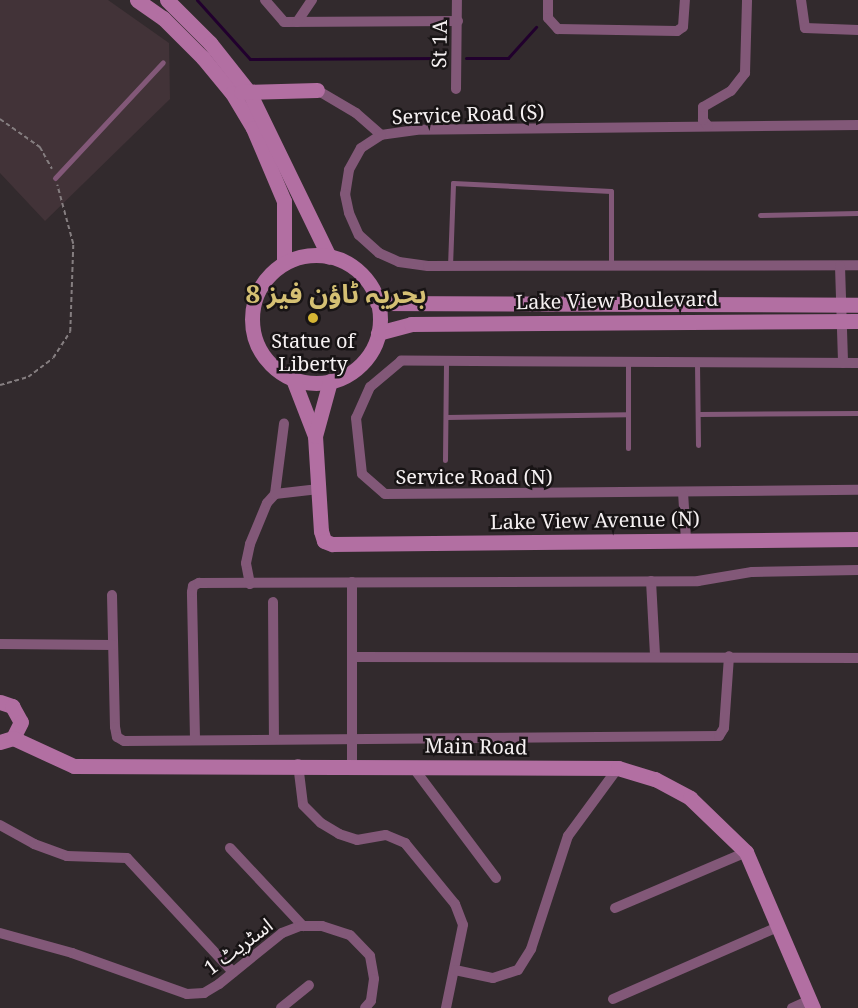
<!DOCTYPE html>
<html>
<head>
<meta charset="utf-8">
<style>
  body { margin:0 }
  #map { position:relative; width:858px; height:1008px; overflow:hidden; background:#322a2d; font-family:"Noto Serif","Noto Sans Arabic",serif }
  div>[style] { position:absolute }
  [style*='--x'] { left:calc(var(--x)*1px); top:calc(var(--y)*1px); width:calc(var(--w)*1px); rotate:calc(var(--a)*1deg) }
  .built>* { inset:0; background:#423338 }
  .stream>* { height:3px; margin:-1.5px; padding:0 1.5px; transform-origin:1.5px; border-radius:1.5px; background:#21002d }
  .path>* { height:1.5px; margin-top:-0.75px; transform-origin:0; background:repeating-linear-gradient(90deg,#857e80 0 4.5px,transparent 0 7.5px) }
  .lane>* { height:5px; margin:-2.5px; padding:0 2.5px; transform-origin:2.5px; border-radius:2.5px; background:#825878 }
  .street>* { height:10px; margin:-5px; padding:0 5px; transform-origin:5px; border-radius:5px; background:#825878 }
  .secondary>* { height:15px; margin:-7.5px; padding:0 7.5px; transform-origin:7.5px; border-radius:7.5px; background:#b26fa2 }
  .secondary>.ring { margin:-7.5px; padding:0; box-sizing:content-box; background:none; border:15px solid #b26fa2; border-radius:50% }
  .dots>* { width:16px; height:16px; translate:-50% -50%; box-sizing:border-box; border:3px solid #181415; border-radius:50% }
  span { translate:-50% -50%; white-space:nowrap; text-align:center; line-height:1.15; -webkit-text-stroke:5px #181415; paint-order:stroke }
  .street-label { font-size:20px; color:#f6f1f2 }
  .poi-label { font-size:20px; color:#f6f1f2 }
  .district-label { font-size:26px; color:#d5c073; font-weight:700 }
</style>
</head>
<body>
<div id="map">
  <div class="built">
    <div style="clip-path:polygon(0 0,108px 0,169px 43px,170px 99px,45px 221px,0 173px)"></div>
  </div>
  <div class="stream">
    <div style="--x:197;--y:0;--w:79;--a:48.1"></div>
    <div style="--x:250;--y:59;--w:192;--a:-0.3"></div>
    <div style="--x:466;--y:58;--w:42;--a:0"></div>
    <div style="--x:508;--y:58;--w:42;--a:-47.9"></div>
  </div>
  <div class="path">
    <div style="--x:0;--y:119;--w:49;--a:35"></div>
    <div style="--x:40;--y:147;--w:25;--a:61"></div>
    <div style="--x:0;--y:385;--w:29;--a:-16"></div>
    <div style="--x:28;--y:377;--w:31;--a:-37"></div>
    <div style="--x:53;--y:358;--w:31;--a:-57"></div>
    <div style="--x:70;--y:332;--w:88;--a:-88"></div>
    <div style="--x:73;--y:244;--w:61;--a:-105.2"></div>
  </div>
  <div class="lane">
    <div style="--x:55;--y:178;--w:158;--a:-47"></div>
    <div style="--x:760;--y:215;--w:98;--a:-1.2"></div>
    <div style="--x:450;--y:266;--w:83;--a:-87.9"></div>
    <div style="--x:453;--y:183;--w:158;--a:2.9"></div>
    <div style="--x:611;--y:191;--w:75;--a:90"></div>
    <div style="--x:697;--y:363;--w:82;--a:89.3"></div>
    <div style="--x:699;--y:414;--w:159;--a:-0.4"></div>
    <div style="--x:446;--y:417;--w:182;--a:-0.9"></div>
    <div style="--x:628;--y:448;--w:86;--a:-90"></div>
    <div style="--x:445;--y:460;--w:98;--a:-89.4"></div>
  </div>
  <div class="street">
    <div style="--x:265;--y:0;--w:29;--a:49"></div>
    <div style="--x:284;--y:22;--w:174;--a:-0.3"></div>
    <div style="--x:548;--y:0;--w:18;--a:90"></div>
    <div style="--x:548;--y:18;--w:15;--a:48"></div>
    <div style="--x:558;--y:29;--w:119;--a:1"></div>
    <div style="--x:677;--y:31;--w:7;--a:-34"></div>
    <div style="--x:683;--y:27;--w:27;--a:-86"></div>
    <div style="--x:801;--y:0;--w:28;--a:82"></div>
    <div style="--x:805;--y:28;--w:53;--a:2.2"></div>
    <div style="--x:297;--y:22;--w:27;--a:-56"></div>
    <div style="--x:456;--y:89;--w:89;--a:-89.4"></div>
    <div style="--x:317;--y:90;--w:45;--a:30.5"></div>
    <div style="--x:356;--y:113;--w:33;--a:41"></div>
    <div style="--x:858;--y:125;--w:442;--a:179.4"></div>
    <div style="--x:416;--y:130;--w:35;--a:172"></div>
    <div style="--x:381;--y:135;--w:24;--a:147"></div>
    <div style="--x:361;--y:148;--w:25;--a:119"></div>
    <div style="--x:349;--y:170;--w:24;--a:99"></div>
    <div style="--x:345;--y:194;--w:19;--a:78"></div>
    <div style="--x:349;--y:213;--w:24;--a:66"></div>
    <div style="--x:359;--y:235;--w:27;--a:42"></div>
    <div style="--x:379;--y:253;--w:22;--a:24"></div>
    <div style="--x:399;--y:262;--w:29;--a:8"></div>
    <div style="--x:428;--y:266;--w:430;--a:-0.1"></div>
    <div style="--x:708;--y:126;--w:8;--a:-130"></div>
    <div style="--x:703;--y:120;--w:13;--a:-90"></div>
    <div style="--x:703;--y:107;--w:32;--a:-30"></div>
    <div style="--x:731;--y:91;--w:23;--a:-52"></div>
    <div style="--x:745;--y:73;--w:73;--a:-88.4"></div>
    <div style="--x:840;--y:266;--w:97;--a:88.2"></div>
    <div style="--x:858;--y:363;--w:457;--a:-179.7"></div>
    <div style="--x:401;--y:361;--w:40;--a:140"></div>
    <div style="--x:370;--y:387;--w:34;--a:114"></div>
    <div style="--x:356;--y:418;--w:56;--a:83.9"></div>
    <div style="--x:362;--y:474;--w:30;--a:41"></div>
    <div style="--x:385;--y:494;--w:473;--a:-0.5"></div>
    <div style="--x:683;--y:492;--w:48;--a:86.4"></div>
    <div style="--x:275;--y:494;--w:71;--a:-82.7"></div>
    <div style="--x:651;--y:581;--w:74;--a:86.9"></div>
    <div style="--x:250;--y:584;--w:21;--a:-101"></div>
    <div style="--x:246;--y:563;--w:19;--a:-78"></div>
    <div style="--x:250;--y:544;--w:44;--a:-67.5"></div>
    <div style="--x:267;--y:503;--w:12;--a:-48"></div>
    <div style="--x:275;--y:494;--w:44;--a:-6.5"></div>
    <div style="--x:112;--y:595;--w:132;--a:88.7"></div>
    <div style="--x:115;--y:727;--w:10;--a:79"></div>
    <div style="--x:117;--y:737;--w:8;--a:30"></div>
    <div style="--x:124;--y:741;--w:595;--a:-0.48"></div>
    <div style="--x:719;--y:736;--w:9;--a:-58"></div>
    <div style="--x:724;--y:728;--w:72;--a:-86"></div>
    <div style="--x:273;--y:602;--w:136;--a:89.6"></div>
    <div style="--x:0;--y:644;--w:113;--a:0.5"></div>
    <div style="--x:353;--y:657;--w:505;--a:0.11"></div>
    <div style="--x:195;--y:739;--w:147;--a:-91.2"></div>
    <div style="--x:192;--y:592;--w:6;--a:-81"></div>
    <div style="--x:193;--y:586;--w:7;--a:-27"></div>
    <div style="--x:199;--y:583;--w:499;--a:-0.2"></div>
    <div style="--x:698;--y:581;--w:55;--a:-9.5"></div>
    <div style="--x:752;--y:572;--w:106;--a:-1.1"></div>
    <div style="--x:298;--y:764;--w:41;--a:83"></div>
    <div style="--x:303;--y:805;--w:25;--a:45"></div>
    <div style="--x:321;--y:823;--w:21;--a:31"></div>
    <div style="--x:339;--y:834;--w:19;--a:18"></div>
    <div style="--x:357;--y:840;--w:29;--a:-10"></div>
    <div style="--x:386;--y:835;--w:21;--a:23"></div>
    <div style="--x:405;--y:843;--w:79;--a:50.7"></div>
    <div style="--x:455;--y:904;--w:22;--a:69"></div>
    <div style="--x:463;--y:925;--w:85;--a:101.6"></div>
    <div style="--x:352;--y:764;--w:182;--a:-90"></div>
    <div style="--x:412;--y:766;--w:140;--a:53.1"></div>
    <div style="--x:0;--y:825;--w:39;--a:29"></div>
    <div style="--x:34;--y:844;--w:35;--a:20"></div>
    <div style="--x:67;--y:856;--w:60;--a:1.9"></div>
    <div style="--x:127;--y:858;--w:156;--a:47.1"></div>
    <div style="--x:230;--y:848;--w:107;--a:46.9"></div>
    <div style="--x:615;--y:908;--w:142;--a:-23.1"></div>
    <div style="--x:0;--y:933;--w:75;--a:15.5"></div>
    <div style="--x:72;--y:953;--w:122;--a:19.6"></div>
    <div style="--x:187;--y:994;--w:17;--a:-3"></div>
    <div style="--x:204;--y:993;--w:17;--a:-31"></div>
    <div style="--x:219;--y:984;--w:81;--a:-39"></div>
    <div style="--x:282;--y:933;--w:19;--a:-21"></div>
    <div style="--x:300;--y:926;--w:22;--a:0"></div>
    <div style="--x:322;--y:926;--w:29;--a:18"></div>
    <div style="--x:350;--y:935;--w:29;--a:46"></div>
    <div style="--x:370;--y:956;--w:23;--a:80"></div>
    <div style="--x:374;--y:979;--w:22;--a:98"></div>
    <div style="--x:371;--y:1001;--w:9;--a:131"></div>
    <div style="--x:455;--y:970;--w:39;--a:12"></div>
    <div style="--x:493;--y:978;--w:26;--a:-18"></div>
    <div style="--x:518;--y:970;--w:25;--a:-58"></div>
    <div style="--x:531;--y:949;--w:119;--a:-71.9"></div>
    <div style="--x:568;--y:836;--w:84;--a:-53.7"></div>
    <div style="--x:613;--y:999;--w:180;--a:-23.6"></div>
    <div style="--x:281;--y:1008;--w:36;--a:-39"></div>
    <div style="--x:792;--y:1008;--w:20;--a:-24"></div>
  </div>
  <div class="secondary">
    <div style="--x:137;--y:0;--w:32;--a:35"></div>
    <div style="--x:163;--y:18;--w:57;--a:45"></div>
    <div style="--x:203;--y:58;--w:45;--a:50.4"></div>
    <div style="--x:232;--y:93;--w:41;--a:59"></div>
    <div style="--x:253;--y:128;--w:79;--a:67"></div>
    <div style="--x:284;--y:201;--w:62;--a:90"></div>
    <div style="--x:167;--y:0;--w:61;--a:45"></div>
    <div style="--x:210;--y:43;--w:63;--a:51.5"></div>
    <div style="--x:249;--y:92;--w:183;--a:64.1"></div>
    <div style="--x:241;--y:92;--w:76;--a:-1.5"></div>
    <div class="ring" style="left:252px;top:255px;width:113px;height:113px"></div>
    <div style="--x:377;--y:303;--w:481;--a:0.2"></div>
    <div style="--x:378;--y:333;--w:34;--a:-15"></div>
    <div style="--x:411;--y:324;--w:447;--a:-0.4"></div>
    <div style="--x:293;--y:379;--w:61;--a:68.9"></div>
    <div style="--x:315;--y:436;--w:95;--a:86.4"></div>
    <div style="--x:321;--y:531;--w:10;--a:73"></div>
    <div style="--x:324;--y:541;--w:9;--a:21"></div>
    <div style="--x:332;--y:544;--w:526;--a:-0.54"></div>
    <div style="--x:315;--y:436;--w:57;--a:-74.7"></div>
    <div style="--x:0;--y:702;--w:13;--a:18"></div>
    <div style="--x:12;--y:706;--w:18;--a:61"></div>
    <div style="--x:21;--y:722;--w:18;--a:117"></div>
    <div style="--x:13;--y:738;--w:14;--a:163"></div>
    <div style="--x:13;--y:738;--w:67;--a:24.7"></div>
    <div style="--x:74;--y:766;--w:544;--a:0.21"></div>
    <div style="--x:618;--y:768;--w:39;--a:17"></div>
    <div style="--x:655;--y:779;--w:40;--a:28"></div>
    <div style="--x:690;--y:798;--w:78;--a:44"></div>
    <div style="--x:746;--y:852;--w:170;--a:66.8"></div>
  </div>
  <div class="dots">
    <div style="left:313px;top:318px;background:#d5b534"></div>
  </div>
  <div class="street-label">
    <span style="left:439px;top:44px;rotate:-89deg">St 1A</span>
    <span style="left:468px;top:114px;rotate:-2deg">Service Road (S)</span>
    <span style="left:617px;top:300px;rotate:-1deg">Lake View Boulevard</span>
    <span style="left:474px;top:476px">Service Road (N)</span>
    <span style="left:595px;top:520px;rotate:-1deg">Lake View Avenue (N)</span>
    <span style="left:476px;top:746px;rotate:1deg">Main Road</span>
    <span style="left:238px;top:946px;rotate:-37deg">اسٹریٹ 1</span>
  </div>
  <div class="poi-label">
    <span style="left:313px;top:352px">Statue of<br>Liberty</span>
  </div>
  <div class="district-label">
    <span style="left:336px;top:294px">بحریہ ٹاؤن فیز 8</span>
  </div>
</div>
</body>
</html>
